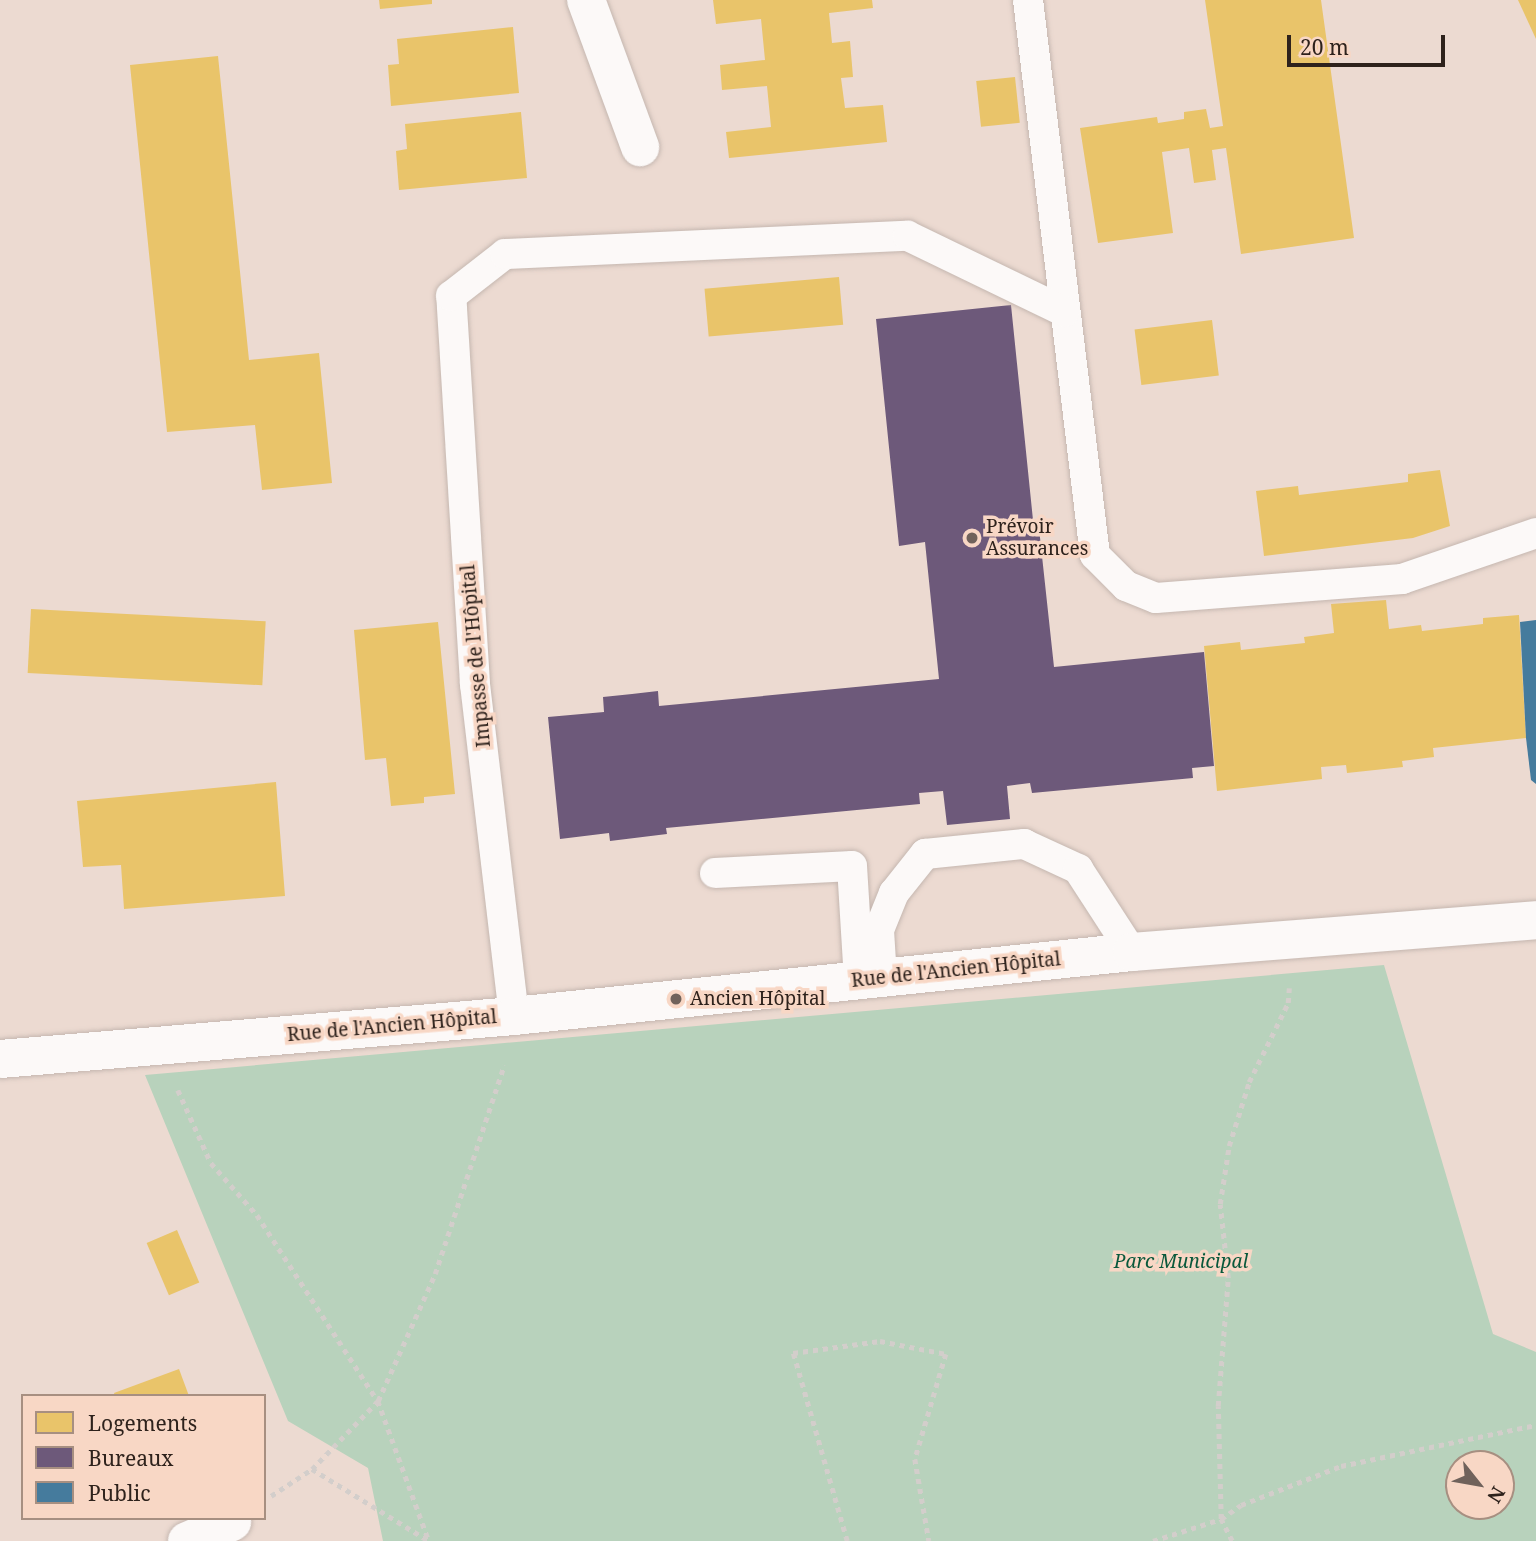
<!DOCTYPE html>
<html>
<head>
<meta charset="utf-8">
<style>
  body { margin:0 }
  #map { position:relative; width:1536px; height:1541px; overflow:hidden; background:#ecdad1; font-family:"Noto Serif",serif }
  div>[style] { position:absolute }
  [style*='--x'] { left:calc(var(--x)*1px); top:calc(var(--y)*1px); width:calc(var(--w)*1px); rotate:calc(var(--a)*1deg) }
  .green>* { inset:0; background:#b8d2bc }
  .homes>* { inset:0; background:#e9c46a; transform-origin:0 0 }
  .offices>* { inset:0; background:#6d597a }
  .public>* { inset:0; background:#457b9d }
  .path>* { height:4.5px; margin-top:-2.25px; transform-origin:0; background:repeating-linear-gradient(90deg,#d3cecb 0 5px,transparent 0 10px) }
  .roads { filter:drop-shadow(0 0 2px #c5b7b0) drop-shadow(0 0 2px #c5b7b0) }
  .service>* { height:30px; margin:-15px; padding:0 15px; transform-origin:15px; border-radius:15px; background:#fcf9f8 }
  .minor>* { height:38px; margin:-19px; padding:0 19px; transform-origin:19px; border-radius:19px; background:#fcf9f8 }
  .dots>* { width:19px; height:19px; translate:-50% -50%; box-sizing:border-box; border:4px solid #f8d7c5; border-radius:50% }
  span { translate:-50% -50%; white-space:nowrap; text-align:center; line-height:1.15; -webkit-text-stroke:7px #f8d7c5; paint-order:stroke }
  .poi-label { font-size:19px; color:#2e221c }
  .left { translate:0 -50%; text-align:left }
  .street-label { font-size:19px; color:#2e221c }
  .park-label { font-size:19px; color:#09583b; font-style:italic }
  .legend { position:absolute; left:21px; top:1394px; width:245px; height:126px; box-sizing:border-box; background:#f8d7c5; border:2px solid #a78f81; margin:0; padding:9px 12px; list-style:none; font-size:21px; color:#2e221c }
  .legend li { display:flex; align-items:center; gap:14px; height:35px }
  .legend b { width:35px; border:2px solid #a78f81 }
  .north { position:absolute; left:1445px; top:1450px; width:70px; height:70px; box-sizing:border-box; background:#f8d7c5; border:2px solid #a78f81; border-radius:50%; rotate:121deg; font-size:19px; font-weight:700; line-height:28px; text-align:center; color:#2e221c }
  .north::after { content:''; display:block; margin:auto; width:24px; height:32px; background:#70625b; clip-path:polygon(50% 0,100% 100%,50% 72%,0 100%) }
  .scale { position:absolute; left:1287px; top:35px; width:158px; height:32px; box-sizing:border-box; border:4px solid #2e221c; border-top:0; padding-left:9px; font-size:21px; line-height:24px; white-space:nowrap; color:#2e221c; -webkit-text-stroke:5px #f8d7c5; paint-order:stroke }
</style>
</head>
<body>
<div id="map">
  <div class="green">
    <div style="clip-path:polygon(evenodd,1384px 965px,1493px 1334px,1536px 1352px,1536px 1541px,383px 1541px,368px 1468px,288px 1421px,145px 1075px,1384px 965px,1459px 1464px,1501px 1464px,1501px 1506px,1459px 1506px,1459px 1464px)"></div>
  </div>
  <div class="homes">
    <div style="clip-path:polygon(379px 0,432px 0,432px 4px,380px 9px)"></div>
    <div style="clip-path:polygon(713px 0,872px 0,873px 8px,829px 13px,832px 43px,850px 41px,853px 77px,841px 78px,845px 108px,883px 105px,887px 142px,729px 158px,726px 132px,771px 127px,767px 86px,722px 90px,720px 65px,765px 60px,761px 19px,716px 24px)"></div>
    <div style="clip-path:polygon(1205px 0,1321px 0,1354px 238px,1241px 254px,1226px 148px,1212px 150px,1216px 180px,1194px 183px,1189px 148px,1162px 152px,1173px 233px,1098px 243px,1080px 128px,1157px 117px,1158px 123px,1184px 119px,1184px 112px,1206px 109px,1210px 128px,1223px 126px)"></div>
    <div style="clip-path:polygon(1518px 0,1536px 0,1536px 39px)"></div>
    <div style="clip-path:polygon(513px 27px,519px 93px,391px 106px,388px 65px,399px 64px,397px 39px)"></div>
    <div style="clip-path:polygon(218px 56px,249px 360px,319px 353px,332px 483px,262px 490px,255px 425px,167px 432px,130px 65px)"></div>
    <div style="left:1015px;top:77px;width:46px;height:39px;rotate:84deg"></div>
    <div style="clip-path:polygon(521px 112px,527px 178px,399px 190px,396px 151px,407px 149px,405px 124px)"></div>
    <div style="left:839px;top:277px;width:48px;height:135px;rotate:85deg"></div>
    <div style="left:1212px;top:320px;width:56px;height:78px;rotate:83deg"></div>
    <div style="clip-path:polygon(1440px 470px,1450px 526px,1413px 538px,1264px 556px,1256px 491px,1298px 486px,1299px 495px,1408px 482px,1408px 474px)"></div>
    <div style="clip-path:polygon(1386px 600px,1389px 629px,1421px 625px,1422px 631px,1483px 624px,1483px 618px,1519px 615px,1526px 738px,1433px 748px,1434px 757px,1402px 761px,1403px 767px,1347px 773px,1346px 765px,1321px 767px,1322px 779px,1217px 791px,1204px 646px,1240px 642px,1241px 650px,1305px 643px,1304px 637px,1334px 633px,1331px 604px)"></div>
    <div style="left:31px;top:609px;width:235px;height:64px;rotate:3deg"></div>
    <div style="clip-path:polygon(438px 622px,455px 794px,424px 797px,424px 803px,391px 806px,386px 758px,365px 760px,354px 630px)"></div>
    <div style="clip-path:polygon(276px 782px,285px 896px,124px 909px,121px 865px,83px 867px,77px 801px)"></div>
    <div style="left:177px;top:1230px;width:57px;height:33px;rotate:67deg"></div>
    <div style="clip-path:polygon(179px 1369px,189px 1396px,115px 1396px,114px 1393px)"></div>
  </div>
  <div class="offices">
    <div style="clip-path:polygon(1011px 305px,1033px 520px,1038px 519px,1054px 667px,1204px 652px,1214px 766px,1192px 768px,1193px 778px,1032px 793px,1030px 783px,1007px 786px,1010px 819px,947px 825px,943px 791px,919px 793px,920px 804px,666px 828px,667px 834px,610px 841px,609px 833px,560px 839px,548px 717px,604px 712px,603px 697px,632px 694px,658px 691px,659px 706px,939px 679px,925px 542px,899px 546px,876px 319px)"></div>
  </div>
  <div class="public">
    <div style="clip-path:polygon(1536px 620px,1536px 784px,1531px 780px,1526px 738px,1520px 622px)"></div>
  </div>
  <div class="path">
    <div style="--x:178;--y:1090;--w:80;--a:65.7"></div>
    <div style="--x:211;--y:1163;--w:69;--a:48.5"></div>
    <div style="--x:257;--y:1215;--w:222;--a:57"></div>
    <div style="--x:378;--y:1401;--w:149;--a:70"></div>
    <div style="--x:312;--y:1469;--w:95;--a:-45.9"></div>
    <div style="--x:378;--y:1401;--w:139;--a:-65.8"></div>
    <div style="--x:435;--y:1274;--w:220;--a:-71.7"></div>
    <div style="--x:271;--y:1496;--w:49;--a:-33.4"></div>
    <div style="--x:312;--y:1469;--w:137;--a:31.6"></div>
    <div style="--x:847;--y:1541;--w:196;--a:-106"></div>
    <div style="--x:793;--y:1353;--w:88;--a:-7.9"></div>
    <div style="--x:880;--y:1341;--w:67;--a:11.1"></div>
    <div style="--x:946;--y:1354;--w:109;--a:106.4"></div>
    <div style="--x:915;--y:1459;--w:83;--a:80.3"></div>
    <div style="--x:1153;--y:1541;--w:71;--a:-17.9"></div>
    <div style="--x:1221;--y:1519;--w:24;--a:-35"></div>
    <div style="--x:1241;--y:1505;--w:107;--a:-21.3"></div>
    <div style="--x:1341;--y:1466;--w:199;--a:-11.9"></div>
    <div style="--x:1232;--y:1541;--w:25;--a:-117"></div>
    <div style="--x:1221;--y:1519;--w:113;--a:-91.5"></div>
    <div style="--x:1218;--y:1406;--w:128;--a:-85.5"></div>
    <div style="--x:1228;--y:1278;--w:74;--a:-96.2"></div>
    <div style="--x:1220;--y:1204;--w:59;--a:-81.2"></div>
    <div style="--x:1229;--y:1146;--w:67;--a:-72.6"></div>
    <div style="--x:1249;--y:1082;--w:88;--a:-63.7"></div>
    <div style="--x:1288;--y:1003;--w:15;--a:-86"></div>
  </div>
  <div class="roads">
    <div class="service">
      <div style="--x:1028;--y:0;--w:559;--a:83.12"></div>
      <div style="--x:1095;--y:555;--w:44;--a:45"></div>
      <div style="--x:1126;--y:586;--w:32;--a:22"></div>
      <div style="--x:1156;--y:598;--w:247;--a:-4.4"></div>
      <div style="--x:1402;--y:579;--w:142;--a:-18.9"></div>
      <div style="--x:715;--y:873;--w:137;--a:-2.9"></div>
      <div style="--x:852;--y:866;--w:115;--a:86.5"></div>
      <div style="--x:882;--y:978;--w:48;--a:-93.6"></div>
      <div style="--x:879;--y:930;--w:40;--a:-68"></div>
      <div style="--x:894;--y:893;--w:50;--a:-51.5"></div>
      <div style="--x:925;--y:854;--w:100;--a:-5.8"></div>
      <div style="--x:1024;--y:844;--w:60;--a:24.8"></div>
      <div style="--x:1078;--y:869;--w:99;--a:57"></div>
      <div style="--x:514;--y:1016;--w:334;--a:-96.7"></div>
      <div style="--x:475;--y:684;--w:389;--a:-93.5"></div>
      <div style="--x:451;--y:296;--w:68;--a:-37.9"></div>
      <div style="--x:505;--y:254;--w:403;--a:-2.6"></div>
      <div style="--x:908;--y:236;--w:174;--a:25.8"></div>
    </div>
    <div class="minor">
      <div style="--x:586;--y:0;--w:157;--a:69.8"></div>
      <div style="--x:0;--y:1059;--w:516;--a:-4.78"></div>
      <div style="--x:514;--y:1016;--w:621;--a:-5.91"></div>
      <div style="--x:1132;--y:952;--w:405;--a:-4.5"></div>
      <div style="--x:187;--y:1541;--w:49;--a:-22.9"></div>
    </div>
  </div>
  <div class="dots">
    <div style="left:972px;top:538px;background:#70625b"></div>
    <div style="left:676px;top:999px;background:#70625b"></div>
  </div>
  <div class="poi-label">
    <span class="left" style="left:986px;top:538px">Prévoir<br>Assurances</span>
    <span class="left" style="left:690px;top:999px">Ancien Hôpital</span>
  </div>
  <div class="street-label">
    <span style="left:476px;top:656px;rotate:-95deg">Impasse de l'Hôpital</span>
    <span style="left:956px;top:970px;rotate:-6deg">Rue de l'Ancien Hôpital</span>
    <span style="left:392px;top:1026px;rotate:-5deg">Rue de l'Ancien Hôpital</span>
  </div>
  <div class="park-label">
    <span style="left:1181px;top:1262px">Parc Municipal</span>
  </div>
  <ul class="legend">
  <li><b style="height:19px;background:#e9c46a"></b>Logements</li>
  <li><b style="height:19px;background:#6d597a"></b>Bureaux</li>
  <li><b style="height:19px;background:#457b9d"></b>Public</li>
  </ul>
  <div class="north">N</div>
  <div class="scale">20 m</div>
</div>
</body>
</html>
